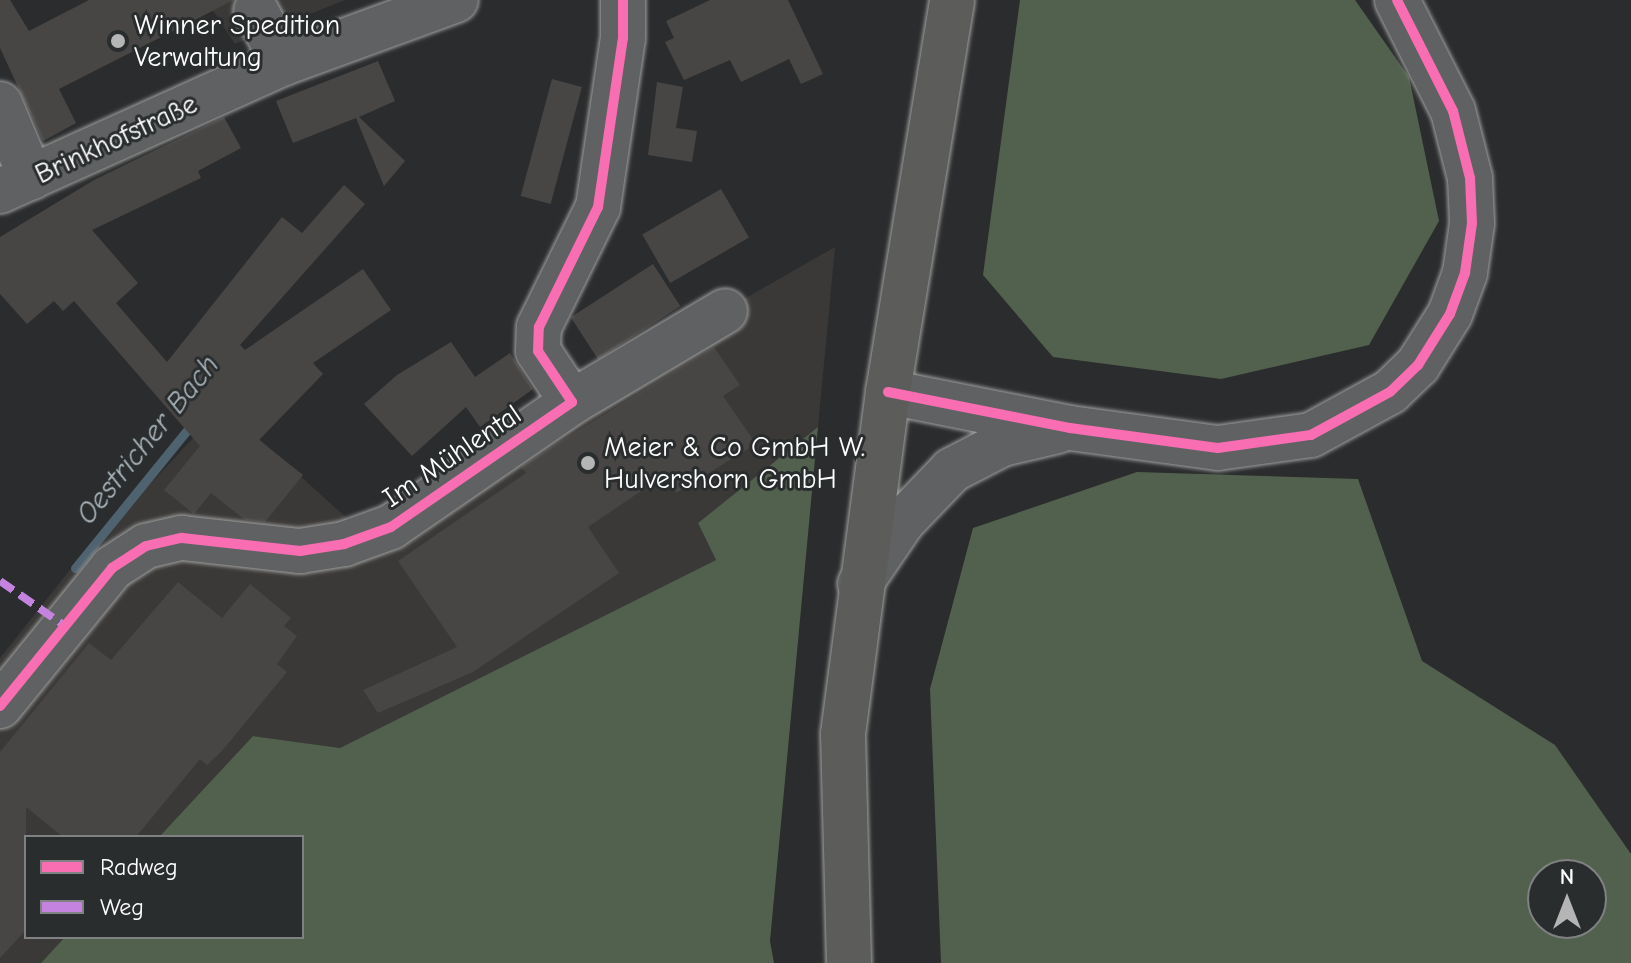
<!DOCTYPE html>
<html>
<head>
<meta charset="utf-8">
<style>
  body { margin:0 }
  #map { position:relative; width:1631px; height:963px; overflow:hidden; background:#2b2c2d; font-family:"Comic Neue",sans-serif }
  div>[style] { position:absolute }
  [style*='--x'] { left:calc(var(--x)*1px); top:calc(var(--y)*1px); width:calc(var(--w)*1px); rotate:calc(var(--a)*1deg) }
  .built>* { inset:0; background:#3a3937 }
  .green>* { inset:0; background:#52614d }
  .stream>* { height:9px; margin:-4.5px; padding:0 4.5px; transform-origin:4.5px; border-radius:4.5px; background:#4f626f }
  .building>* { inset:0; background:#484644; transform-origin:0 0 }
  .roads { filter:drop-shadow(0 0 2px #a0a0a0) drop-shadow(0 0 2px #a0a0a0) }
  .minor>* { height:44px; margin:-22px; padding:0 22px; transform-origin:22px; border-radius:22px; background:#606162 }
  .major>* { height:44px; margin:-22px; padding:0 22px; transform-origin:22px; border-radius:22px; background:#5c5d5a }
  .highway>* { height:44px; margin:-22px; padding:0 22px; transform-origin:22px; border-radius:22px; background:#5c5d5a }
  .quiet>* { height:8px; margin-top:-4px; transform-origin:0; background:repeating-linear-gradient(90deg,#c483df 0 16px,transparent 0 24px) }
  .cycleway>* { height:10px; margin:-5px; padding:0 5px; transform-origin:5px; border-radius:5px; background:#f96db3 }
  .dots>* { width:22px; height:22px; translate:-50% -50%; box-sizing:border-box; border:4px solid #2a2d2e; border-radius:50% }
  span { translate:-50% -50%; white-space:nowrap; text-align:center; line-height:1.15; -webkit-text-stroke:6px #2a2d2e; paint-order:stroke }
  .poi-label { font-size:28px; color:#fff }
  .left { translate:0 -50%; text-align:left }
  .street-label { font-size:28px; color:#fff }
  .water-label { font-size:30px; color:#a9b3ba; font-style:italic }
  .legend { position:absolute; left:24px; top:835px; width:280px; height:104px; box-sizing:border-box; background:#2a2d2e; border:2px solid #7f8182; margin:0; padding:10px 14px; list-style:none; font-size:24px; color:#fff }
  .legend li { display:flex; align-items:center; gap:16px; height:40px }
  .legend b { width:40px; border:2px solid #7f8182 }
  .north { position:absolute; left:1527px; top:859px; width:80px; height:80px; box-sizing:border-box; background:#2a2d2e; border:2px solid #7f8182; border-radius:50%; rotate:0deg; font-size:22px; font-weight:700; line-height:32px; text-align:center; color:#fff }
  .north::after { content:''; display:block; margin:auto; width:28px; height:36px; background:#b5b5b6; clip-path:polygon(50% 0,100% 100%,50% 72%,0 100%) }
</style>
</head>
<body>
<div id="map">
  <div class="built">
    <div style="clip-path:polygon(206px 0,345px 0,235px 44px)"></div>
    <div style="clip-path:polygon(835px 247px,818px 427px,698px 523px,716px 560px,340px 748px,253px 736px,159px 837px,26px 837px,26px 937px,65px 937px,41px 963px,0 963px,0 658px,69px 571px,223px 406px,352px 523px)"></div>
  </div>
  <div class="green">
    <div style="clip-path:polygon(1020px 0,1355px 0,1409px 77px,1439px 221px,1369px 345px,1221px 379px,1053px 357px,983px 275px)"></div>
    <div style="clip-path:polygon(818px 427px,770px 941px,774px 963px,41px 963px,65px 937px,302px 937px,302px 837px,159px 837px,253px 736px,340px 748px,716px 560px,698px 523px)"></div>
    <div style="clip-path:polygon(evenodd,1137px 472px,1358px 479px,1422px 661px,1555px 745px,1631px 854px,1631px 963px,941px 963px,930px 689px,973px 528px,1137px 472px,1591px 875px,1591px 923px,1543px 923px,1543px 875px,1591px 875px)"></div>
  </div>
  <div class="stream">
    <div style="--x:75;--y:568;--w:187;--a:-50.9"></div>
  </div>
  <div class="building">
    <div style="clip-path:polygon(0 0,10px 0,29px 31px,89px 0,234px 0,59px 89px,76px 123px,43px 141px,0 48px)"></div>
    <div style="clip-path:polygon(710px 0,788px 0,823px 74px,801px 84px,789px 59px,741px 82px,730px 60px,684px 80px,665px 42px,674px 38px,666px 21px)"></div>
    <div style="clip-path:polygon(378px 61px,395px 101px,359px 117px,405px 161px,384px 186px,356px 118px,293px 143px,276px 101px)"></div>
    <div style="left:552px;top:79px;width:31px;height:121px;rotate:15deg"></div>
    <div style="clip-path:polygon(657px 82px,683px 87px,676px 128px,697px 131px,692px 162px,648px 155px)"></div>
    <div style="clip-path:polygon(224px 117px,241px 148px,198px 171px,201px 178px,92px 230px,138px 283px,116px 303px,167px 362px,282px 217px,302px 233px,344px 185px,365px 204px,240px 345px,245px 350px,363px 269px,391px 310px,313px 363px,323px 374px,259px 440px,303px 475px,265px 522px,245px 520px,211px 493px,194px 514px,164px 490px,200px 446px,74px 301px,63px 311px,54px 301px,27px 324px,0 294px,0 237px,94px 180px)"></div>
    <div style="left:721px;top:189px;width:56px;height:91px;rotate:60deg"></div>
    <div style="left:653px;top:264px;width:50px;height:98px;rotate:57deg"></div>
    <div style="clip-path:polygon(451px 342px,475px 377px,510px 353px,533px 389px,480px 427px,466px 407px,412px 456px,364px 404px,397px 375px)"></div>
    <div style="clip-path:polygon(714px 347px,740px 385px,723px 396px,756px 444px,676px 493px,665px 475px,588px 527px,619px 573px,473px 672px,378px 713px,363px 690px,457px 647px,398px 561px,526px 473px,521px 467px,550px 448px)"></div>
    <div style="clip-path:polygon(178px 582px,222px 618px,250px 584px,291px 618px,284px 626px,297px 636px,277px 664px,287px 672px,222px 751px,207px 765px,200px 759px,136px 837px,63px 837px,26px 807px,26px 930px,0 958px,0 752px,89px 643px,111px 660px)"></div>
  </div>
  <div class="roads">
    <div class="minor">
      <div style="--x:256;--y:11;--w:59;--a:61.7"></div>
      <div style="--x:0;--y:104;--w:80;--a:67.3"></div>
      <div style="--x:0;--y:191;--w:312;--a:-24.3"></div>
      <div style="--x:284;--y:63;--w:183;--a:-20.1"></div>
      <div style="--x:888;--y:392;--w:186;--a:11.2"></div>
      <div style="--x:1070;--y:428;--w:149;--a:7.7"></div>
      <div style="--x:1218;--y:448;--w:94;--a:-8"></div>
      <div style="--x:1311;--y:435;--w:90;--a:-28.6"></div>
      <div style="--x:1390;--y:392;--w:39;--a:-44"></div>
      <div style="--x:1418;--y:365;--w:60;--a:-57.9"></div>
      <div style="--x:1450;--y:314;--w:44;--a:-69.9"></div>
      <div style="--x:1465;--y:273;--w:50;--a:-82"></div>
      <div style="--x:1472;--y:223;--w:45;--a:-92.5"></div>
      <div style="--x:1470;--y:178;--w:69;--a:-104.2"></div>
      <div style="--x:1453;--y:111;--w:124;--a:-116.8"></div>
      <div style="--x:572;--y:402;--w:178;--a:-30.7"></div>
      <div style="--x:860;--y:584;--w:76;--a:-55.7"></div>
      <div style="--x:903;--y:521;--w:71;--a:-46.1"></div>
      <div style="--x:952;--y:470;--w:56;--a:-27.5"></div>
      <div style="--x:1002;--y:444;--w:57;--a:-13.1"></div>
      <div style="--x:0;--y:706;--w:178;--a:-50.9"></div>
      <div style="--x:112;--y:568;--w:40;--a:-32.9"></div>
      <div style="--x:146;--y:546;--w:37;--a:-13"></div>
      <div style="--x:182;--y:538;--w:119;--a:6.3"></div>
      <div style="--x:300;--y:551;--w:45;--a:-9"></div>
      <div style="--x:344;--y:544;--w:50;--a:-19.9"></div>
      <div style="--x:391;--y:527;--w:220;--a:-34.6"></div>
      <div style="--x:572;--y:402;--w:61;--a:-123.7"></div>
      <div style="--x:538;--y:351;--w:24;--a:-88"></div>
      <div style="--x:539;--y:327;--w:134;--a:-63.8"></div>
      <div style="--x:598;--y:207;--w:171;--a:-81.6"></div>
      <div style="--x:623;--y:38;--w:38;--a:-90"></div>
    </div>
    <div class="major">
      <div style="--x:849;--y:963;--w:229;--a:-91.5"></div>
      <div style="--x:843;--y:734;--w:345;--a:-82.5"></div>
    </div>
    <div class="highway">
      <div style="--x:888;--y:392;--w:397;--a:-80.7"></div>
    </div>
  </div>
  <div class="quiet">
    <div style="--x:0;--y:581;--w:79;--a:34.7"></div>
  </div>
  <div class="cycleway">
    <div style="--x:888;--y:392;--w:186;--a:11.2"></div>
    <div style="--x:1070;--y:428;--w:149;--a:7.7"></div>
    <div style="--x:1218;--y:448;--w:94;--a:-8"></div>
    <div style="--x:1311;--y:435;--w:90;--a:-28.6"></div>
    <div style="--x:1390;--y:392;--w:39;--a:-44"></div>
    <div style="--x:1418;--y:365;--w:60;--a:-57.9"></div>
    <div style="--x:1450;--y:314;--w:44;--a:-69.9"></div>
    <div style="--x:1465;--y:273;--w:50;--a:-82"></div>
    <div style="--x:1472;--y:223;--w:45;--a:-92.5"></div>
    <div style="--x:1470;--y:178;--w:69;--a:-104.2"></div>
    <div style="--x:1453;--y:111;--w:124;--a:-116.8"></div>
    <div style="--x:0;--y:706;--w:178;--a:-50.9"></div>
    <div style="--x:112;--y:568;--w:40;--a:-32.9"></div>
    <div style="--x:146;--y:546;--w:37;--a:-13"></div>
    <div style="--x:182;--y:538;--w:119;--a:6.3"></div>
    <div style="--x:300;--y:551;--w:45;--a:-9"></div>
    <div style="--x:344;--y:544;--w:50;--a:-19.9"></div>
    <div style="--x:391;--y:527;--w:220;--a:-34.6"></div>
    <div style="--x:572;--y:402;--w:61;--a:-123.7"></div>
    <div style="--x:538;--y:351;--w:24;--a:-88"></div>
    <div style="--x:539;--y:327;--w:134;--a:-63.8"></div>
    <div style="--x:598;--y:207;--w:171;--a:-81.6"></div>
    <div style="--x:623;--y:38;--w:38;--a:-90"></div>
  </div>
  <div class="dots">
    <div style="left:118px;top:41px;background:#b5b5b6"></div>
    <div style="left:588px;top:463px;background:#b5b5b6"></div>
  </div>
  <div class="poi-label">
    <span class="left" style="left:134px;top:41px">Winner Spedition<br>Verwaltung</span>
    <span class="left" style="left:604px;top:463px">Meier &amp; Co GmbH W.<br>Hulvershorn GmbH</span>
  </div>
  <div class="street-label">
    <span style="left:116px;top:139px;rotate:-25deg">Brinkhofstraße</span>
    <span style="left:452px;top:456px;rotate:-34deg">Im Mühlental</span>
  </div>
  <div class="water-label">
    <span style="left:148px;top:440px;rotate:-51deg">Oestricher Bach</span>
  </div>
  <ul class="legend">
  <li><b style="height:10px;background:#f96db3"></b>Radweg</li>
  <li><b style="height:10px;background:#c483df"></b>Weg</li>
  </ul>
  <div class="north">N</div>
</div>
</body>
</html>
